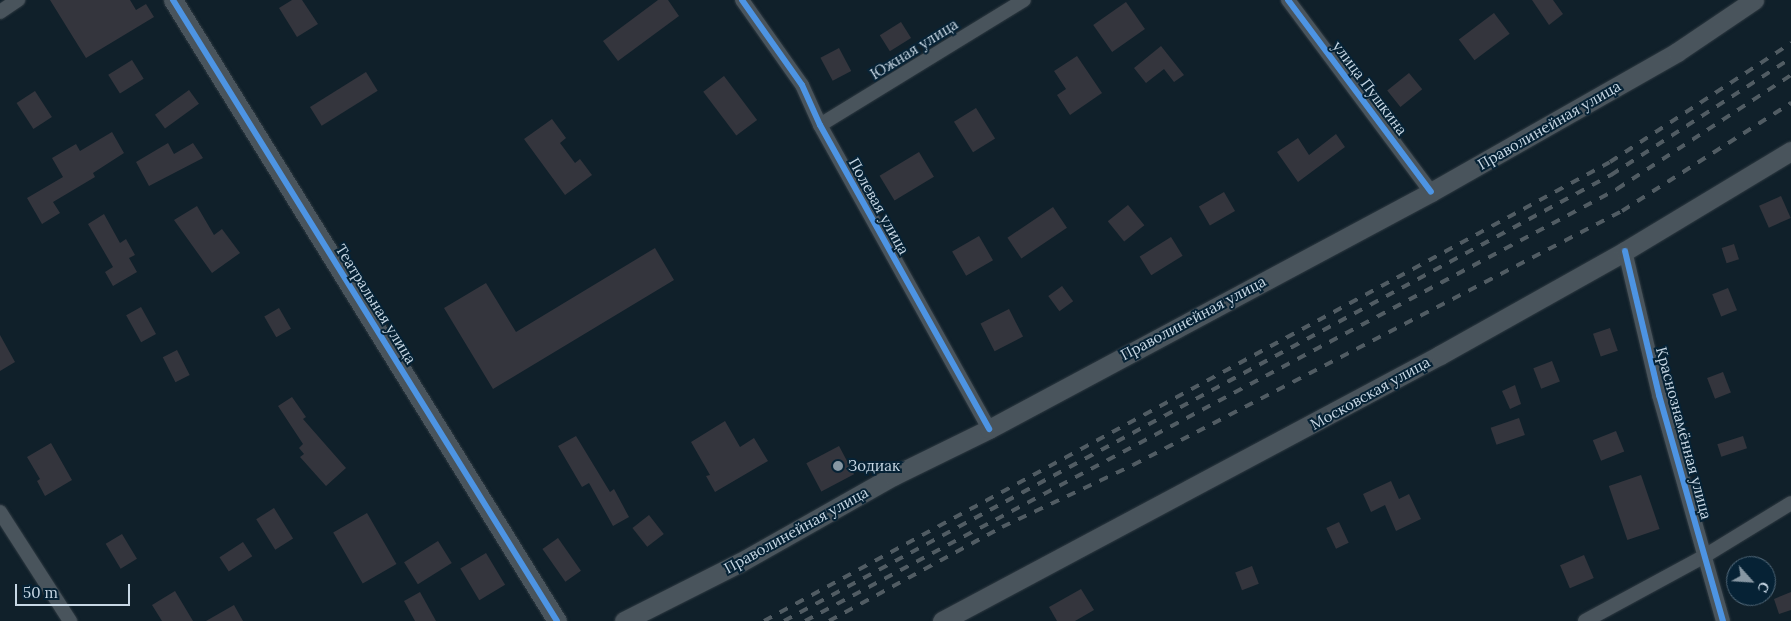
<!DOCTYPE html>
<html>
<head>
<meta charset="utf-8">
<style>
  body { margin:0 }
  #map { position:relative; width:1791px; height:621px; overflow:hidden; background:#10202a; font-family:Lora,serif }
  div>[style] { position:absolute }
  [style*='--x'] { left:calc(var(--x)*1px); top:calc(var(--y)*1px); width:calc(var(--w)*1px); rotate:calc(var(--a)*1deg) }
  .building>* { inset:0; background:#34353d; transform-origin:0 0 }
  .roads { filter:drop-shadow(0 0 1px #2e3941) drop-shadow(0 0 1px #2e3941) }
  .street>* { height:14px; margin:-7px; padding:0 7px; transform-origin:7px; border-radius:7px; background:#49545c }
  .secondary>* { height:19px; margin:-9.5px; padding:0 9.5px; transform-origin:9.5px; border-radius:9.5px; background:#49545c }
  .rail>* { height:4px; margin-top:-2px; transform-origin:0; background:repeating-linear-gradient(90deg,#515c63 0 9px,transparent 0 18px) }
  .cycleway>* { height:6px; margin:-3px; padding:0 3px; transform-origin:3px; border-radius:3px; background:#4d94e3 }
  .dots>* { width:14px; height:14px; translate:-50% -50%; box-sizing:border-box; border:2px solid #062235; border-radius:50% }
  span { translate:-50% -50%; white-space:nowrap; text-align:center; line-height:1.15; -webkit-text-stroke:4px #062235; paint-order:stroke }
  .street-label { font-size:15px; color:#c7d7e4 }
  .poi-label { font-size:15px; color:#c7d7e4 }
  .left { translate:0 -50%; text-align:left }
  .north { position:absolute; left:1726px; top:556px; width:50px; height:50px; box-sizing:border-box; background:#062235; border:1px solid #536a7b; border-radius:50%; rotate:116deg; font-size:14px; font-weight:700; line-height:20px; text-align:center; color:#c7d7e4 }
  .north::after { content:''; display:block; margin:auto; width:18px; height:22px; background:#8797a3; clip-path:polygon(50% 0,100% 100%,50% 72%,0 100%) }
  .scale { position:absolute; left:15px; top:584px; width:115px; height:22px; box-sizing:border-box; border:2px solid #c7d7e4; border-top:0; padding-left:6px; font-size:15px; line-height:18px; white-space:nowrap; color:#c7d7e4; -webkit-text-stroke:4px #062235; paint-order:stroke }
</style>
</head>
<body>
<div id="map">
  <div class="building">
    <div style="clip-path:polygon(50px 0,130px 0,136px 10px,146px 4px,154px 17px,86px 58px)"></div>
    <div style="clip-path:polygon(292px 0,302px 0,318px 24px,297px 37px,279px 8px)"></div>
    <div style="clip-path:polygon(658px 0,668px 0,679px 16px,618px 61px,603px 41px)"></div>
    <div style="clip-path:polygon(1532px 0,1553px 0,1563px 14px,1549px 25px)"></div>
    <div style="left:1126px;top:2px;width:33px;height:40px;rotate:55deg"></div>
    <div style="left:1494px;top:13px;width:26px;height:44px;rotate:53deg"></div>
    <div style="left:901px;top:22px;width:19px;height:25px;rotate:58deg"></div>
    <div style="clip-path:polygon(1161px 46px,1184px 75px,1174px 82px,1164px 69px,1146px 83px,1134px 68px)"></div>
    <div style="left:839px;top:48px;width:26px;height:21px;rotate:62deg"></div>
    <div style="clip-path:polygon(1077px 56px,1102px 93px,1070px 115px,1057px 95px,1066px 89px,1054px 71px)"></div>
    <div style="left:132px;top:60px;width:22px;height:28px;rotate:58deg"></div>
    <div style="left:366px;top:72px;width:22px;height:66px;rotate:58deg"></div>
    <div style="left:1409px;top:73px;width:21px;height:28px;rotate:51deg"></div>
    <div style="left:724px;top:76px;width:55px;height:26px;rotate:53deg"></div>
    <div style="left:189px;top:90px;width:17px;height:42px;rotate:54deg"></div>
    <div style="left:35px;top:91px;width:31px;height:22px;rotate:57deg"></div>
    <div style="left:976px;top:108px;width:36px;height:26px;rotate:58deg"></div>
    <div style="clip-path:polygon(552px 119px,566px 138px,560px 143px,575px 163px,580px 159px,592px 175px,565px 195px,524px 139px)"></div>
    <div style="clip-path:polygon(112px 132px,124px 153px,93px 173px,95px 177px,53px 202px,60px 213px,42px 224px,27px 198px,63px 177px,52px 158px,76px 144px,80px 151px)"></div>
    <div style="clip-path:polygon(1336px 134px,1345px 147px,1298px 182px,1277px 152px,1298px 138px,1309px 155px)"></div>
    <div style="clip-path:polygon(168px 143px,174px 154px,193px 143px,203px 158px,149px 186px,136px 162px)"></div>
    <div style="left:919px;top:152px;width:29px;height:46px;rotate:59deg"></div>
    <div style="left:1224px;top:192px;width:22px;height:29px;rotate:60deg"></div>
    <div style="left:1781px;top:196px;width:24px;height:24px;rotate:66deg"></div>
    <div style="left:1128px;top:205px;width:26px;height:26px;rotate:51deg"></div>
    <div style="clip-path:polygon(197px 206px,214px 235px,222px 229px,240px 253px,212px 273px,174px 220px)"></div>
    <div style="left:1053px;top:207px;width:25px;height:55px;rotate:56deg"></div>
    <div style="clip-path:polygon(104px 214px,120px 243px,126px 239px,135px 255px,129px 258px,137px 272px,113px 286px,105px 272px,113px 267px,88px 224px)"></div>
    <div style="left:979px;top:236px;width:28px;height:31px;rotate:60deg"></div>
    <div style="left:1171px;top:237px;width:22px;height:37px;rotate:58deg"></div>
    <div style="left:1734px;top:244px;width:16px;height:13px;rotate:72deg"></div>
    <div style="clip-path:polygon(655px 248px,674px 280px,493px 389px,444px 308px,486px 283px,516px 332px)"></div>
    <div style="left:1062px;top:286px;width:19px;height:17px;rotate:54deg"></div>
    <div style="left:1728px;top:288px;width:24px;height:17px;rotate:68deg"></div>
    <div style="left:141px;top:307px;width:31px;height:17px;rotate:61deg"></div>
    <div style="left:279px;top:308px;width:24px;height:17px;rotate:60deg"></div>
    <div style="left:1009px;top:309px;width:31px;height:32px;rotate:63deg"></div>
    <div style="left:1610px;top:328px;width:24px;height:18px;rotate:71deg"></div>
    <div style="clip-path:polygon(0 335px,15px 362px,0 371px)"></div>
    <div style="left:177px;top:350px;width:28px;height:16px;rotate:63deg"></div>
    <div style="left:1552px;top:361px;width:22px;height:20px;rotate:69deg"></div>
    <div style="left:1723px;top:372px;width:22px;height:17px;rotate:69deg"></div>
    <div style="clip-path:polygon(1515px 385px,1521px 404px,1510px 409px,1502px 391px)"></div>
    <div style="clip-path:polygon(292px 397px,306px 417px,303px 419px,346px 468px,326px 486px,300px 457px,304px 454px,299px 448px,303px 444px,278px 406px)"></div>
    <div style="left:1519px;top:418px;width:18px;height:30px;rotate:71deg"></div>
    <div style="clip-path:polygon(725px 421px,740px 447px,754px 438px,768px 461px,715px 492px,706px 476px,710px 475px,691px 442px)"></div>
    <div style="left:1616px;top:431px;width:22px;height:25px;rotate:68deg"></div>
    <div style="clip-path:polygon(576px 436px,610px 492px,614px 489px,629px 517px,613px 526px,589px 483px,582px 487px,558px 446px)"></div>
    <div style="left:1743px;top:436px;width:13px;height:27px;rotate:72deg"></div>
    <div style="clip-path:polygon(51px 443px,72px 480px,45px 496px,37px 481px,40px 479px,27px 457px)"></div>
    <div style="left:839px;top:446px;width:32px;height:37px;rotate:62deg"></div>
    <div style="left:1641px;top:475px;width:57px;height:34px;rotate:71deg"></div>
    <div style="clip-path:polygon(1391px 481px,1399px 499px,1409px 494px,1421px 519px,1396px 531px,1385px 505px,1371px 512px,1363px 494px)"></div>
    <div style="left:274px;top:508px;width:36px;height:21px;rotate:58deg"></div>
    <div style="left:367px;top:513px;width:59px;height:39px;rotate:60deg"></div>
    <div style="left:649px;top:515px;width:24px;height:21px;rotate:52deg"></div>
    <div style="left:1339px;top:522px;width:23px;height:14px;rotate:65deg"></div>
    <div style="left:122px;top:534px;width:29px;height:19px;rotate:59deg"></div>
    <div style="left:558px;top:538px;width:40px;height:19px;rotate:55deg"></div>
    <div style="left:438px;top:541px;width:26px;height:40px;rotate:58deg"></div>
    <div style="left:243px;top:542px;width:17px;height:28px;rotate:57deg"></div>
    <div style="left:486px;top:553px;width:37px;height:30px;rotate:59deg"></div>
    <div style="left:1584px;top:555px;width:25px;height:26px;rotate:67deg"></div>
    <div style="left:1252px;top:566px;width:19px;height:18px;rotate:69deg"></div>
    <div style="clip-path:polygon(1081px 589px,1094px 610px,1075px 621px,1057px 621px,1049px 607px)"></div>
    <div style="clip-path:polygon(175px 591px,193px 621px,162px 621px,152px 605px)"></div>
    <div style="clip-path:polygon(420px 592px,436px 621px,415px 621px,404px 601px)"></div>
    <div style="clip-path:polygon(1791px 592px,1791px 610px,1779px 614px,1774px 599px)"></div>
    <div style="clip-path:polygon(234px 605px,243px 621px,206px 621px)"></div>
  </div>
  <div class="roads">
    <div class="street">
      <div style="--x:742;--y:0;--w:104;--a:54.8"></div>
      <div style="--x:802;--y:85;--w:44;--a:65.8"></div>
      <div style="--x:820;--y:125;--w:348;--a:60.9"></div>
      <div style="--x:1288;--y:0;--w:239;--a:53.3"></div>
      <div style="--x:0;--y:12;--w:22;--a:-34"></div>
      <div style="--x:820;--y:125;--w:239;--a:-31.5"></div>
      <div style="--x:1625;--y:251;--w:148;--a:76.7"></div>
      <div style="--x:1659;--y:395;--w:235;--a:74.2"></div>
      <div style="--x:0;--y:512;--w:130;--a:57.3"></div>
      <div style="--x:1585;--y:621;--w:134;--a:-28.5"></div>
      <div style="--x:1703;--y:557;--w:103;--a:-31.5"></div>
    </div>
    <div class="secondary">
      <div style="--x:173;--y:0;--w:730;--a:58.27"></div>
      <div style="--x:624;--y:621;--w:129;--a:-26.8"></div>
      <div style="--x:739;--y:563;--w:177;--a:-29.5"></div>
      <div style="--x:893;--y:476;--w:107;--a:-26.1"></div>
      <div style="--x:989;--y:429;--w:502;--a:-28.2"></div>
      <div style="--x:1431;--y:192;--w:283;--a:-29.6"></div>
      <div style="--x:1677;--y:52;--w:93;--a:-34"></div>
      <div style="--x:942;--y:621;--w:565;--a:-28.11"></div>
      <div style="--x:1440;--y:355;--w:212;--a:-29.3"></div>
      <div style="--x:1625;--y:251;--w:194;--a:-31.1"></div>
    </div>
  </div>
  <div class="rail">
    <div style="--x:764;--y:621;--w:962;--a:-28.48"></div>
    <div style="--x:1610;--y:162;--w:217;--a:-33.3"></div>
    <div style="--x:784;--y:621;--w:940;--a:-28.34"></div>
    <div style="--x:1611;--y:175;--w:215;--a:-33"></div>
    <div style="--x:805;--y:621;--w:920;--a:-28.01"></div>
    <div style="--x:1617;--y:189;--w:208;--a:-33.2"></div>
    <div style="--x:829;--y:621;--w:197;--a:-28.5"></div>
    <div style="--x:1002;--y:527;--w:145;--a:-25.3"></div>
    <div style="--x:1133;--y:465;--w:551;--a:-27.45"></div>
    <div style="--x:1622;--y:211;--w:201;--a:-32.6"></div>
  </div>
  <div class="cycleway">
    <div style="--x:173;--y:0;--w:730;--a:58.27"></div>
    <div style="--x:742;--y:0;--w:104;--a:54.8"></div>
    <div style="--x:802;--y:85;--w:44;--a:65.8"></div>
    <div style="--x:820;--y:125;--w:348;--a:60.9"></div>
    <div style="--x:1288;--y:0;--w:239;--a:53.3"></div>
    <div style="--x:1625;--y:251;--w:148;--a:76.7"></div>
    <div style="--x:1659;--y:395;--w:235;--a:74.2"></div>
  </div>
  <div class="dots">
    <div style="left:838px;top:466px;background:#8797a3"></div>
  </div>
  <div class="street-label">
    <span style="left:914px;top:49px;rotate:-32deg">Южная улица</span>
    <span style="left:1370px;top:88px;rotate:53deg">улица Пушкина</span>
    <span style="left:1549px;top:125px;rotate:-30deg">Праволинейная улица</span>
    <span style="left:879px;top:206px;rotate:61deg">Полевая улица</span>
    <span style="left:376px;top:304px;rotate:58deg">Театральная улица</span>
    <span style="left:1193px;top:318px;rotate:-28deg">Праволинейная улица</span>
    <span style="left:1370px;top:393px;rotate:-29deg">Московская улица</span>
    <span style="left:1684px;top:433px;rotate:75deg">Краснознамённая улица</span>
    <span style="left:796px;top:530px;rotate:-29deg">Праволинейная улица</span>
  </div>
  <div class="poi-label">
    <span class="left" style="left:848px;top:466px">Зодиак</span>
  </div>
  <div class="north">С</div>
  <div class="scale">50 m</div>
</div>
</body>
</html>
